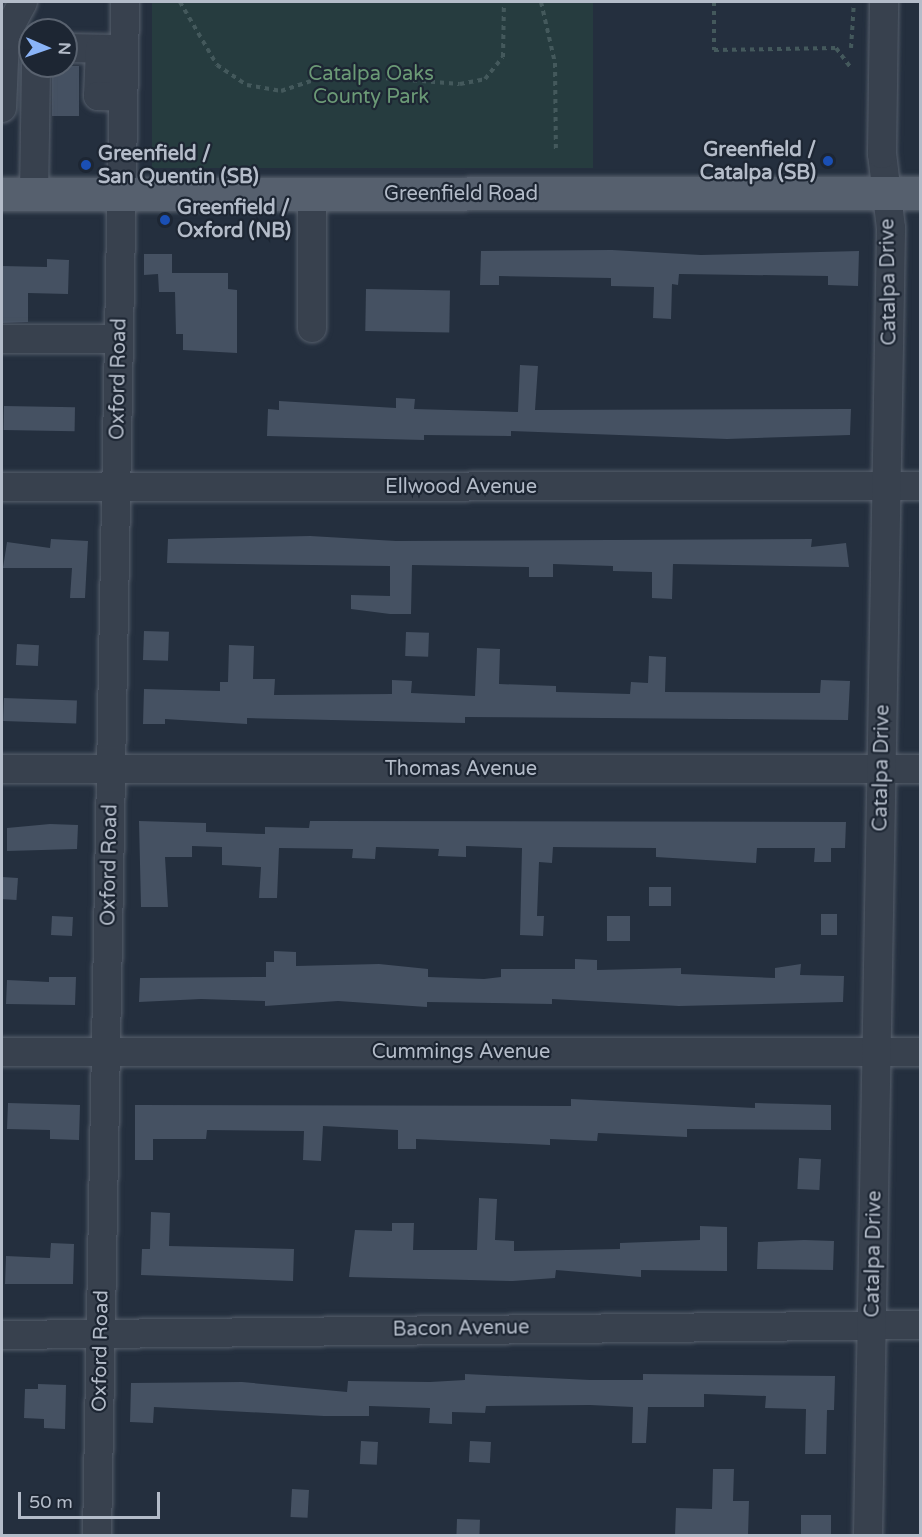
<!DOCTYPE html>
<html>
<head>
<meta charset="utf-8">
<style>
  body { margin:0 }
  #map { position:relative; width:922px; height:1537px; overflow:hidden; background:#242f3e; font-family:"Varela Round",sans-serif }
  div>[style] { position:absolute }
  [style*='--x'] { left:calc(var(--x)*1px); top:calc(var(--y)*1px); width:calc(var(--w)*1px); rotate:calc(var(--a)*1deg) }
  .green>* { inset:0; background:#263c3f; transform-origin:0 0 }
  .building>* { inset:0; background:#455162; transform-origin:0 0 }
  .path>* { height:4px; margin-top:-2px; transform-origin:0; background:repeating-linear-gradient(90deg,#44595c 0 4.5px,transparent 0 9px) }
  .roads { filter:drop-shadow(0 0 2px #565f6c) drop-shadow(0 0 2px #565f6c) }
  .minor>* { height:28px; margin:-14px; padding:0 14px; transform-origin:14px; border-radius:14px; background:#38414e }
  .major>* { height:33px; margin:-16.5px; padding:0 16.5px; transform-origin:16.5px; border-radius:16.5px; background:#56606e }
  .dots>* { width:16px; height:16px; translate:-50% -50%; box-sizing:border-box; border:3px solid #1d2633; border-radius:50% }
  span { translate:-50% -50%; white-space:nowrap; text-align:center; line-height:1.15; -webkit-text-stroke:4.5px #1d2633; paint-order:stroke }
  .park-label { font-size:20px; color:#6b9a76 }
  .poi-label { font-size:20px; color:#b4bcc9; font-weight:700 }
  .right { translate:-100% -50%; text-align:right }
  .left { translate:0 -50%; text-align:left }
  .street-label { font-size:20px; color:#b4bcc9 }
  .frame { position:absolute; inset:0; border:3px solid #b4bcc9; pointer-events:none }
  .north { position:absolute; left:18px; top:18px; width:60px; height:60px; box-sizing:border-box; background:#1d2633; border:2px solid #59626f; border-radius:50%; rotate:92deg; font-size:16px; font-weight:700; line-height:24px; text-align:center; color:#b4bcc9 }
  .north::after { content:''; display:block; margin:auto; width:21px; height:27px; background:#8ab4f8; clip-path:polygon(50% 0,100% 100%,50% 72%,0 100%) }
  .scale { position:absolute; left:18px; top:1492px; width:142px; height:27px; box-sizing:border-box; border:3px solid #b4bcc9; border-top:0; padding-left:8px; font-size:18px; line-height:21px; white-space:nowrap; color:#b4bcc9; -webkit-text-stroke:4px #1d2633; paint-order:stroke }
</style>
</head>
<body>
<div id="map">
  <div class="green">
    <div style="left:152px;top:2px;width:441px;height:166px"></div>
  </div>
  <div class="building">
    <div style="left:52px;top:66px;width:27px;height:50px"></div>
    <div style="clip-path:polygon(612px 250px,701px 255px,859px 251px,858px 286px,828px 285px,828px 276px,679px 274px,678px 285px,672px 284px,671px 319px,653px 318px,654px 287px,611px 286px,611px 278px,499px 276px,499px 285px,480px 285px,481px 251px)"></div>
    <div style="clip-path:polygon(144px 254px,172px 254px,172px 273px,228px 273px,228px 289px,237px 290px,237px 353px,183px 350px,183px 334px,176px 334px,175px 292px,159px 292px,158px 274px,144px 275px)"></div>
    <div style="clip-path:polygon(47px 259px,69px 260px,68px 294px,28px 293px,28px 322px,2px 323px,2px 266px,47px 267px)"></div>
    <div style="left:366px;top:289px;width:84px;height:42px;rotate:1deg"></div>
    <div style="clip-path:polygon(520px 365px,538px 366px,535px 410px,851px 409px,850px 435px,727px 439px,511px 431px,511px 436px,424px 435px,424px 440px,267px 436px,268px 409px,279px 410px,279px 401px,396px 408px,396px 398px,415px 399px,414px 409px,518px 412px)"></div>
    <div style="left:4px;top:406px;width:71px;height:24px;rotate:1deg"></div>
    <div style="clip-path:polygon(310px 536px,396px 541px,812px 539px,811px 547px,846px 543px,849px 567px,673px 564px,672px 599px,652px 598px,652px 572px,613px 571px,613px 566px,553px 564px,553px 577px,529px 577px,529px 567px,412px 565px,411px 614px,390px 614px,351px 609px,351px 595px,390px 596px,390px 566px,167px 563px,168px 539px)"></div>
    <div style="clip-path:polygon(51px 539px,88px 541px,85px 598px,70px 598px,72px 568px,3px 568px,7px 542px,50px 548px)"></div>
    <div style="left:144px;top:631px;width:25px;height:29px;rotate:2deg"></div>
    <div style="left:406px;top:632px;width:23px;height:24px;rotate:2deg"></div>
    <div style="left:17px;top:644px;width:22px;height:21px;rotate:3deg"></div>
    <div style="clip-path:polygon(229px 645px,254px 646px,253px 679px,275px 679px,274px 695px,392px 694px,392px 680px,412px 681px,411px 693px,475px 696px,477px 648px,500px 649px,499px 684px,556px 686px,556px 692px,630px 694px,631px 682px,648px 683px,649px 656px,666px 657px,665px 692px,820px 693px,821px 680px,850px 681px,848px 720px,465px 717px,465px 723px,247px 718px,247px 724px,165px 719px,165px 724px,143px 724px,144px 689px,220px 691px,220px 682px,228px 682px)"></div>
    <div style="left:4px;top:698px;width:73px;height:23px;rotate:2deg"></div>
    <div style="clip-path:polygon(139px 821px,206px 823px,206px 832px,265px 834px,265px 827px,309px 828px,310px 821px,846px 822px,845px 848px,831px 848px,831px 862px,814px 862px,815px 848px,757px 848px,756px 863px,656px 857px,656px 848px,553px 847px,552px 863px,539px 862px,537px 916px,544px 916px,543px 936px,520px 935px,522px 848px,466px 846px,466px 857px,438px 856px,439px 849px,376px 847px,375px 859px,352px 858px,353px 849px,279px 848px,277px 898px,259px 898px,261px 867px,222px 865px,222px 847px,192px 846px,192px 857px,165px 857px,168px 907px,141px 907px)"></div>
    <div style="clip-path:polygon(50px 824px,78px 825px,77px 849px,7px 851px,7px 828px)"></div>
    <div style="left:2px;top:877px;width:16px;height:22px;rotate:4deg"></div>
    <div style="left:649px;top:887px;width:22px;height:19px"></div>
    <div style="left:837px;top:914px;width:21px;height:16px;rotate:90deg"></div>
    <div style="left:52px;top:916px;width:21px;height:19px;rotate:3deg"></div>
    <div style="left:607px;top:916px;width:23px;height:25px"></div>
    <div style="clip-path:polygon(274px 951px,296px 952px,296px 966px,379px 964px,428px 969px,428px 977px,484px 979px,501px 977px,501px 969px,575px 969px,575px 959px,597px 960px,597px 970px,681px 968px,681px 974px,775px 978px,775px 968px,801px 964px,800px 975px,844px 976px,843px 1002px,679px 1006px,552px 999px,552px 1004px,427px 1002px,427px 1007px,338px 1001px,265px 1006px,265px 1001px,201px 999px,139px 1002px,140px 978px,266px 977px,266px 962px,274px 962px)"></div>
    <div style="clip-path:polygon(49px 977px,76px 977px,75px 1005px,6px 1004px,7px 980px,49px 982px)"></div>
    <div style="clip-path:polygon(571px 1099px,755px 1108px,755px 1103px,831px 1105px,831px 1130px,687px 1129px,687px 1137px,598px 1133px,597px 1141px,550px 1139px,550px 1145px,416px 1139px,416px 1149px,398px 1149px,398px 1130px,323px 1126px,321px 1161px,303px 1160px,304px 1131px,207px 1130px,206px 1139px,153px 1139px,153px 1160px,135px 1160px,135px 1105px,571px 1106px)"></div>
    <div style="clip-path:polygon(8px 1103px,80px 1105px,79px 1140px,50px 1139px,50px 1130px,7px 1129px)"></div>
    <div style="left:799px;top:1158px;width:22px;height:31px;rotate:3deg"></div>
    <div style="clip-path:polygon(479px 1198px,497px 1199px,495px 1240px,514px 1241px,514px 1251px,620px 1249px,620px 1243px,700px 1240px,700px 1226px,727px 1227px,727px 1271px,641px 1270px,641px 1277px,556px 1270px,555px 1278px,513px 1281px,349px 1277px,355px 1230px,392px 1231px,392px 1223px,414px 1223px,413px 1250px,477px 1250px)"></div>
    <div style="clip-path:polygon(151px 1212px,170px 1213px,169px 1246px,294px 1249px,293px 1281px,141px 1275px,142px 1249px,150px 1249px)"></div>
    <div style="clip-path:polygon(804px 1240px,834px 1241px,833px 1270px,757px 1269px,758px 1242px)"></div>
    <div style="clip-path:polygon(51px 1243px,74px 1244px,73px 1284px,5px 1284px,6px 1256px,50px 1258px)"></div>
    <div style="clip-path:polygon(465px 1374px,590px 1380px,643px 1380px,643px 1374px,835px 1376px,834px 1410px,827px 1410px,826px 1454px,805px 1454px,806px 1409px,765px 1408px,766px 1396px,704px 1394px,704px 1407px,648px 1407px,646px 1443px,632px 1443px,633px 1407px,590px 1405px,486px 1406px,485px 1413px,452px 1412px,452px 1424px,429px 1423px,430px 1408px,369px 1406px,369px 1416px,324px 1416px,154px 1407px,153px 1423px,130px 1422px,131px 1383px,242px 1382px,347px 1392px,348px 1381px,430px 1382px,465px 1380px)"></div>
    <div style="clip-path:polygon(38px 1384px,66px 1385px,65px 1429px,44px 1428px,44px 1419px,24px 1418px,25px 1389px,38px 1389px)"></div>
    <div style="left:361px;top:1441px;width:17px;height:23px;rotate:3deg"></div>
    <div style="left:470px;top:1441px;width:21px;height:21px;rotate:3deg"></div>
    <div style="clip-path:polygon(713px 1469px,734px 1469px,733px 1501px,749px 1501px,748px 1536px,675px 1536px,676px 1508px,712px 1509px)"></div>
    <div style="left:292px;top:1489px;width:17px;height:28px;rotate:3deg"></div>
    <div style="left:801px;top:1515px;width:30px;height:21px"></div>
    <div style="left:457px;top:1519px;width:23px;height:17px;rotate:2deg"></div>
  </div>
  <div class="path">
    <div style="--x:180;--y:2;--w:73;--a:59.6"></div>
    <div style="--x:217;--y:65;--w:36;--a:34"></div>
    <div style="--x:247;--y:85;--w:35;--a:10"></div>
    <div style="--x:281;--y:91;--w:54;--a:-18.4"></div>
    <div style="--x:332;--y:74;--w:128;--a:4.5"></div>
    <div style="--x:460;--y:84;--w:25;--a:-11"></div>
    <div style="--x:485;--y:79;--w:28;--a:-51"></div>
    <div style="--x:503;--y:57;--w:55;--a:-89"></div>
    <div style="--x:541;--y:2;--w:63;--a:77.1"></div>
    <div style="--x:555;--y:63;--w:90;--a:89.4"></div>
    <div style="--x:714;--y:2;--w:48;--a:90"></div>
    <div style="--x:714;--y:50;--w:122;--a:-0.9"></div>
    <div style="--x:836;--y:48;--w:25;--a:53"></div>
    <div style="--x:851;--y:48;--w:46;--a:-86.3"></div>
  </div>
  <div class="roads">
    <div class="minor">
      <div style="--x:66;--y:48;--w:53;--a:1.1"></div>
      <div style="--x:100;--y:49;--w:47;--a:92.4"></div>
      <div style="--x:98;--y:96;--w:25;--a:2"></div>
      <div style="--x:2;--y:108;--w:72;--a:-87.6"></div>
      <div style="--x:5;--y:36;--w:38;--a:-62"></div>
      <div style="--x:312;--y:194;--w:134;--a:90"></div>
      <div style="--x:34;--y:195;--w:129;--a:-89.1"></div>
      <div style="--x:2;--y:339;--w:117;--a:0"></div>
      <div style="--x:2;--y:487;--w:918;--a:-0.06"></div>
      <div style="--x:2;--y:769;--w:918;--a:0"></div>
      <div style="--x:2;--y:1052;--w:918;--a:0"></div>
      <div style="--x:2;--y:1335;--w:918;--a:-0.62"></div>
      <div style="--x:97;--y:1536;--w:1534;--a:-88.95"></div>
      <div style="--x:868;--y:1536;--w:1308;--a:-88.99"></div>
      <div style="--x:891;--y:228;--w:75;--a:-96.9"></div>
      <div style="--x:882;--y:154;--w:152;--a:-89.2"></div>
    </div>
    <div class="major">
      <div style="--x:2;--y:194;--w:918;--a:-0.06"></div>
    </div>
  </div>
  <div class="dots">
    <div style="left:828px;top:161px;background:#1a4fb4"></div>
    <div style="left:86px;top:165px;background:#1a4fb4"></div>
    <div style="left:165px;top:220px;background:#1a4fb4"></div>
  </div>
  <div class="park-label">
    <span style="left:371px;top:86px">Catalpa Oaks<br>County Park</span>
  </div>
  <div class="poi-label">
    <span class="right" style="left:816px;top:162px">Greenfield /<br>Catalpa (SB)</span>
    <span class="left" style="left:98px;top:166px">Greenfield /<br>San Quentin (SB)</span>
    <span class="left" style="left:177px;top:220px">Greenfield /<br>Oxford (NB)</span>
  </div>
  <div class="street-label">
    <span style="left:461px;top:194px">Greenfield Road</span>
    <span style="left:889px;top:282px;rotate:-91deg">Catalpa Drive</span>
    <span style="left:119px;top:379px;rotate:-89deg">Oxford Road</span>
    <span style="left:461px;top:487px">Ellwood Avenue</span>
    <span style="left:882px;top:768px;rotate:-89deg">Catalpa Drive</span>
    <span style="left:461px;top:769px">Thomas Avenue</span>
    <span style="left:110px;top:865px;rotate:-89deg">Oxford Road</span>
    <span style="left:461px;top:1052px">Cummings Avenue</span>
    <span style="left:874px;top:1254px;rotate:-89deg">Catalpa Drive</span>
    <span style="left:461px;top:1329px;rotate:-1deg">Bacon Avenue</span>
    <span style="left:101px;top:1351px;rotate:-89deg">Oxford Road</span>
  </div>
  <div class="frame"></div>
  <div class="north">N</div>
  <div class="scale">50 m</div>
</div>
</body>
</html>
